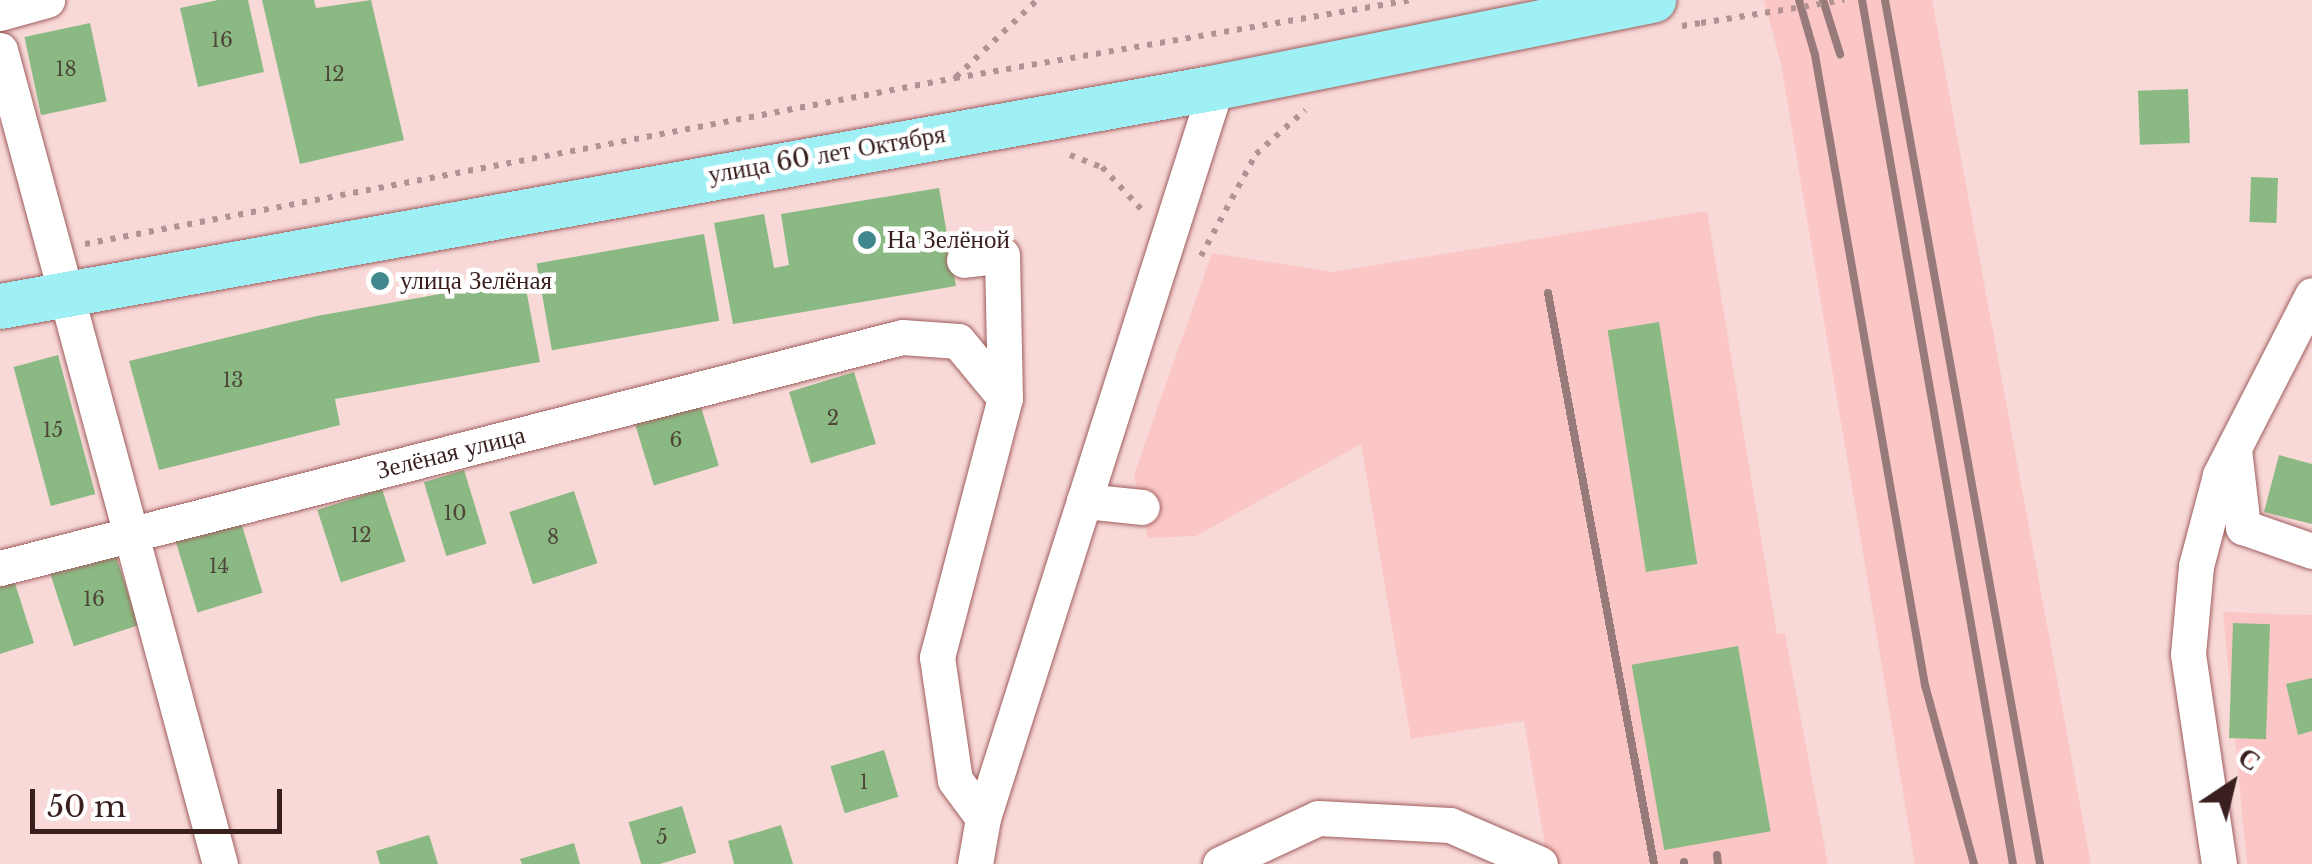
<!DOCTYPE html>
<html>
<head>
<meta charset="utf-8">
<style>
  body { margin:0 }
  #map { position:relative; width:2312px; height:864px; overflow:hidden; background:#f8d9d8; font-family:"Libre Baskerville",serif }
  div>[style] { position:absolute }
  [style*='--x'] { left:calc(var(--x)*1px); top:calc(var(--y)*1px); width:calc(var(--w)*1px); rotate:calc(var(--a)*1deg) }
  .built>* { inset:0; background:#fac7c6 }
  .building>* { inset:0; background:#8bb983; transform-origin:0 0 }
  .path>* { height:6px; margin-top:-3px; transform-origin:0; background:repeating-linear-gradient(90deg,#b19393 0 5px,transparent 0 13px) }
  .roads { filter:drop-shadow(0 0 2px #9f5d5d) drop-shadow(0 0 2px #9f5d5d) }
  .minor>* { height:35px; margin:-17.5px; padding:0 17.5px; transform-origin:17.5px; border-radius:17.5px; background:#fff }
  .major>* { height:45px; margin:-22.5px; padding:0 22.5px; transform-origin:22.5px; border-radius:22.5px; background:#9ff0f5 }
  .rail>* { height:8px; margin:-4px; padding:0 4px; transform-origin:4px; border-radius:4px; background:#977a7a }
  .path-bridge>* { height:6px; margin-top:-3px; transform-origin:0; background:repeating-linear-gradient(90deg,#b19393 0 5px,transparent 0 13px) }
  .dots>* { width:28px; height:28px; translate:-50% -50%; box-sizing:border-box; border:5px solid #fff; border-radius:50% }
  span { translate:-50% -50%; white-space:nowrap; text-align:center; line-height:1.15; -webkit-text-stroke:9px #fff; paint-order:stroke }
  .number-label { font-size:20px; color:#4e4638 }
  .number-label span { -webkit-text-stroke-width:0 }
  .street-label { font-size:25px; color:#3a1f1f }
  .poi-label { font-size:25px; color:#3a1f1f }
  .left { translate:0 -50%; text-align:left }
  .north { position:absolute; left:2182px; top:734px; width:100px; height:100px; -webkit-text-stroke:8px #fff; paint-order:stroke; rotate:35deg; font-size:28px; font-weight:700; line-height:40px; text-align:center; color:#3a1f1f }
  .north::after { content:''; display:block; margin:auto; width:35px; height:45px; background:#3a1f1f; clip-path:polygon(50% 0,100% 100%,50% 72%,0 100%) }
  .scale { position:absolute; left:30px; top:789px; width:252px; height:45px; box-sizing:border-box; border:5px solid #3a1f1f; border-top:0; padding-left:12px; font-size:30px; line-height:35px; white-space:nowrap; color:#3a1f1f; -webkit-text-stroke:8px #fff; paint-order:stroke }
</style>
</head>
<body>
<div id="map">
  <div class="built">
    <div style="clip-path:polygon(1764px 0,1932px 0,2091px 864px,1915px 864px,1781px 64px)"></div>
    <div style="clip-path:polygon(1707px 211px,1777px 634px,1785px 634px,1828px 864px,1548px 864px,1524px 721px,1411px 739px,1361px 444px,1196px 536px,1148px 538px,1134px 475px,1212px 253px,1333px 272px)"></div>
    <div style="clip-path:polygon(2223px 612px,2312px 615px,2312px 864px,2247px 864px)"></div>
  </div>
  <div class="building">
    <div style="clip-path:polygon(218px 0,248px 0,264px 72px,198px 87px,180px 8px)"></div>
    <div style="clip-path:polygon(262px 0,314px 0,316px 8px,371px 0,404px 140px,300px 164px)"></div>
    <div style="left:90px;top:23px;width:80px;height:67px;rotate:78deg"></div>
    <div style="left:2188px;top:89px;width:54px;height:50px;rotate:88deg"></div>
    <div style="left:2251px;top:177px;width:27px;height:45px;rotate:2deg"></div>
    <div style="clip-path:polygon(939px 188px,956px 286px,733px 324px,714px 223px,764px 214px,774px 268px,789px 265px,781px 214px)"></div>
    <div style="left:704px;top:234px;width:88px;height:170px;rotate:80deg"></div>
    <div style="clip-path:polygon(524px 279px,540px 362px,335px 399px,340px 425px,159px 470px,129px 361px,317px 316px)"></div>
    <div style="left:1659px;top:322px;width:245px;height:52px;rotate:81deg"></div>
    <div style="left:58px;top:355px;width:144px;height:46px;rotate:75deg"></div>
    <div style="left:854px;top:372px;width:75px;height:68px;rotate:73deg"></div>
    <div style="left:697px;top:394px;width:75px;height:68px;rotate:73deg"></div>
    <div style="clip-path:polygon(2279px 455px,2312px 464px,2312px 524px,2264px 512px)"></div>
    <div style="left:464px;top:470px;width:77px;height:42px;rotate:73deg"></div>
    <div style="left:382px;top:489px;width:76px;height:68px;rotate:72deg"></div>
    <div style="left:574px;top:491px;width:76px;height:68px;rotate:72deg"></div>
    <div style="left:240px;top:519px;width:77px;height:68px;rotate:73deg"></div>
    <div style="left:115px;top:553px;width:76px;height:68px;rotate:72deg"></div>
    <div style="clip-path:polygon(11px 571px,34px 643px,0 654px,0 575px)"></div>
    <div style="left:2233px;top:623px;width:37px;height:115px;rotate:2deg"></div>
    <div style="left:1738px;top:646px;width:188px;height:108px;rotate:80deg"></div>
    <div style="clip-path:polygon(2312px 678px,2312px 731px,2298px 735px,2286px 684px)"></div>
    <div style="left:884px;top:750px;width:49px;height:56px;rotate:73deg"></div>
    <div style="left:682px;top:806px;width:49px;height:56px;rotate:73deg"></div>
    <div style="clip-path:polygon(781px 825px,793px 864px,734px 864px,728px 841px)"></div>
    <div style="clip-path:polygon(429px 835px,438px 864px,380px 864px,376px 851px)"></div>
    <div style="clip-path:polygon(574px 843px,580px 864px,522px 864px,520px 859px)"></div>
  </div>
  <div class="path">
    <div style="--x:1682;--y:26;--w:19;--a:-9"></div>
    <div style="--x:956;--y:77;--w:112;--a:-43.5"></div>
    <div style="--x:1070;--y:155;--w:34;--a:21"></div>
    <div style="--x:1102;--y:167;--w:57;--a:47.1"></div>
    <div style="--x:85;--y:244;--w:886;--a:-10.8"></div>
    <div style="--x:955;--y:78;--w:463;--a:-9.7"></div>
    <div style="--x:1201;--y:256;--w:116;--a:-61.7"></div>
    <div style="--x:1256;--y:154;--w:66;--a:-41.9"></div>
  </div>
  <div class="roads">
    <div class="minor">
      <div style="--x:0;--y:13;--w:49;--a:-15.5"></div>
      <div style="--x:0;--y:50;--w:843;--a:74.88"></div>
      <div style="--x:964;--y:260;--w:38;--a:-7"></div>
      <div style="--x:1002;--y:255;--w:143;--a:88.8"></div>
      <div style="--x:2234;--y:449;--w:79;--a:83.4"></div>
      <div style="--x:2243;--y:527;--w:73;--a:19.2"></div>
      <div style="--x:1084;--y:501;--w:58;--a:5.9"></div>
      <div style="--x:0;--y:568;--w:931;--a:-14.36"></div>
      <div style="--x:902;--y:337;--w:56;--a:4.1"></div>
      <div style="--x:958;--y:341;--w:74;--a:50.5"></div>
      <div style="--x:1005;--y:398;--w:268;--a:104.7"></div>
      <div style="--x:937;--y:657;--w:124;--a:81.7"></div>
      <div style="--x:955;--y:780;--w:47;--a:53.6"></div>
      <div style="--x:975;--y:864;--w:47;--a:-80.1"></div>
      <div style="--x:983;--y:818;--w:767;--a:-72.32"></div>
      <div style="--x:1220;--y:864;--w:108;--a:-25.1"></div>
      <div style="--x:1318;--y:818;--w:132;--a:3"></div>
      <div style="--x:1450;--y:825;--w:98;--a:23.4"></div>
      <div style="--x:2219;--y:864;--w:212;--a:-98.4"></div>
      <div style="--x:2188;--y:654;--w:88;--a:-84.8"></div>
      <div style="--x:2196;--y:566;--w:94;--a:-75.2"></div>
      <div style="--x:2220;--y:475;--w:202;--a:-62.9"></div>
    </div>
    <div class="major">
      <div style="--x:0;--y:306;--w:1236;--a:-10.21"></div>
      <div style="--x:1216;--y:87;--w:446;--a:-11.3"></div>
    </div>
  </div>
  <div class="rail">
    <div style="--x:1799;--y:0;--w:57;--a:73.8"></div>
    <div style="--x:1815;--y:55;--w:640;--a:80.1"></div>
    <div style="--x:1925;--y:685;--w:186;--a:74.7"></div>
    <div style="--x:1823;--y:0;--w:57;--a:72.5"></div>
    <div style="--x:1862;--y:0;--w:877;--a:80.09"></div>
    <div style="--x:1885;--y:0;--w:878;--a:79.83"></div>
    <div style="--x:1548;--y:293;--w:581;--a:79.48"></div>
    <div style="--x:1717;--y:855;--w:9;--a:84"></div>
    <div style="--x:1684;--y:862;--w:2;--a:90"></div>
  </div>
  <div class="path-bridge">
    <div style="--x:1701;--y:23;--w:145;--a:-9.1"></div>
  </div>
  <div class="dots">
    <div style="left:867px;top:240px;background:#40888d"></div>
    <div style="left:380px;top:281px;background:#40888d"></div>
  </div>
  <div class="number-label">
    <span style="left:222px;top:40px">16</span>
    <span style="left:66px;top:69px">18</span>
    <span style="left:334px;top:74px">12</span>
    <span style="left:233px;top:380px">13</span>
    <span style="left:833px;top:418px">2</span>
    <span style="left:53px;top:430px">15</span>
    <span style="left:676px;top:440px">6</span>
    <span style="left:455px;top:513px">10</span>
    <span style="left:361px;top:535px">12</span>
    <span style="left:553px;top:537px">8</span>
    <span style="left:219px;top:566px">14</span>
    <span style="left:94px;top:599px">16</span>
    <span style="left:864px;top:782px">1</span>
    <span style="left:662px;top:837px">5</span>
  </div>
  <div class="street-label">
    <span style="left:827px;top:155px;rotate:-10deg">улица 60 лет Октября</span>
    <span style="left:451px;top:453px;rotate:-14deg">Зелёная улица</span>
  </div>
  <div class="poi-label">
    <span class="left" style="left:887px;top:240px">На Зелёной</span>
    <span class="left" style="left:400px;top:281px">улица Зелёная</span>
  </div>
  <div class="north">С</div>
  <div class="scale">50 m</div>
</div>
</body>
</html>
